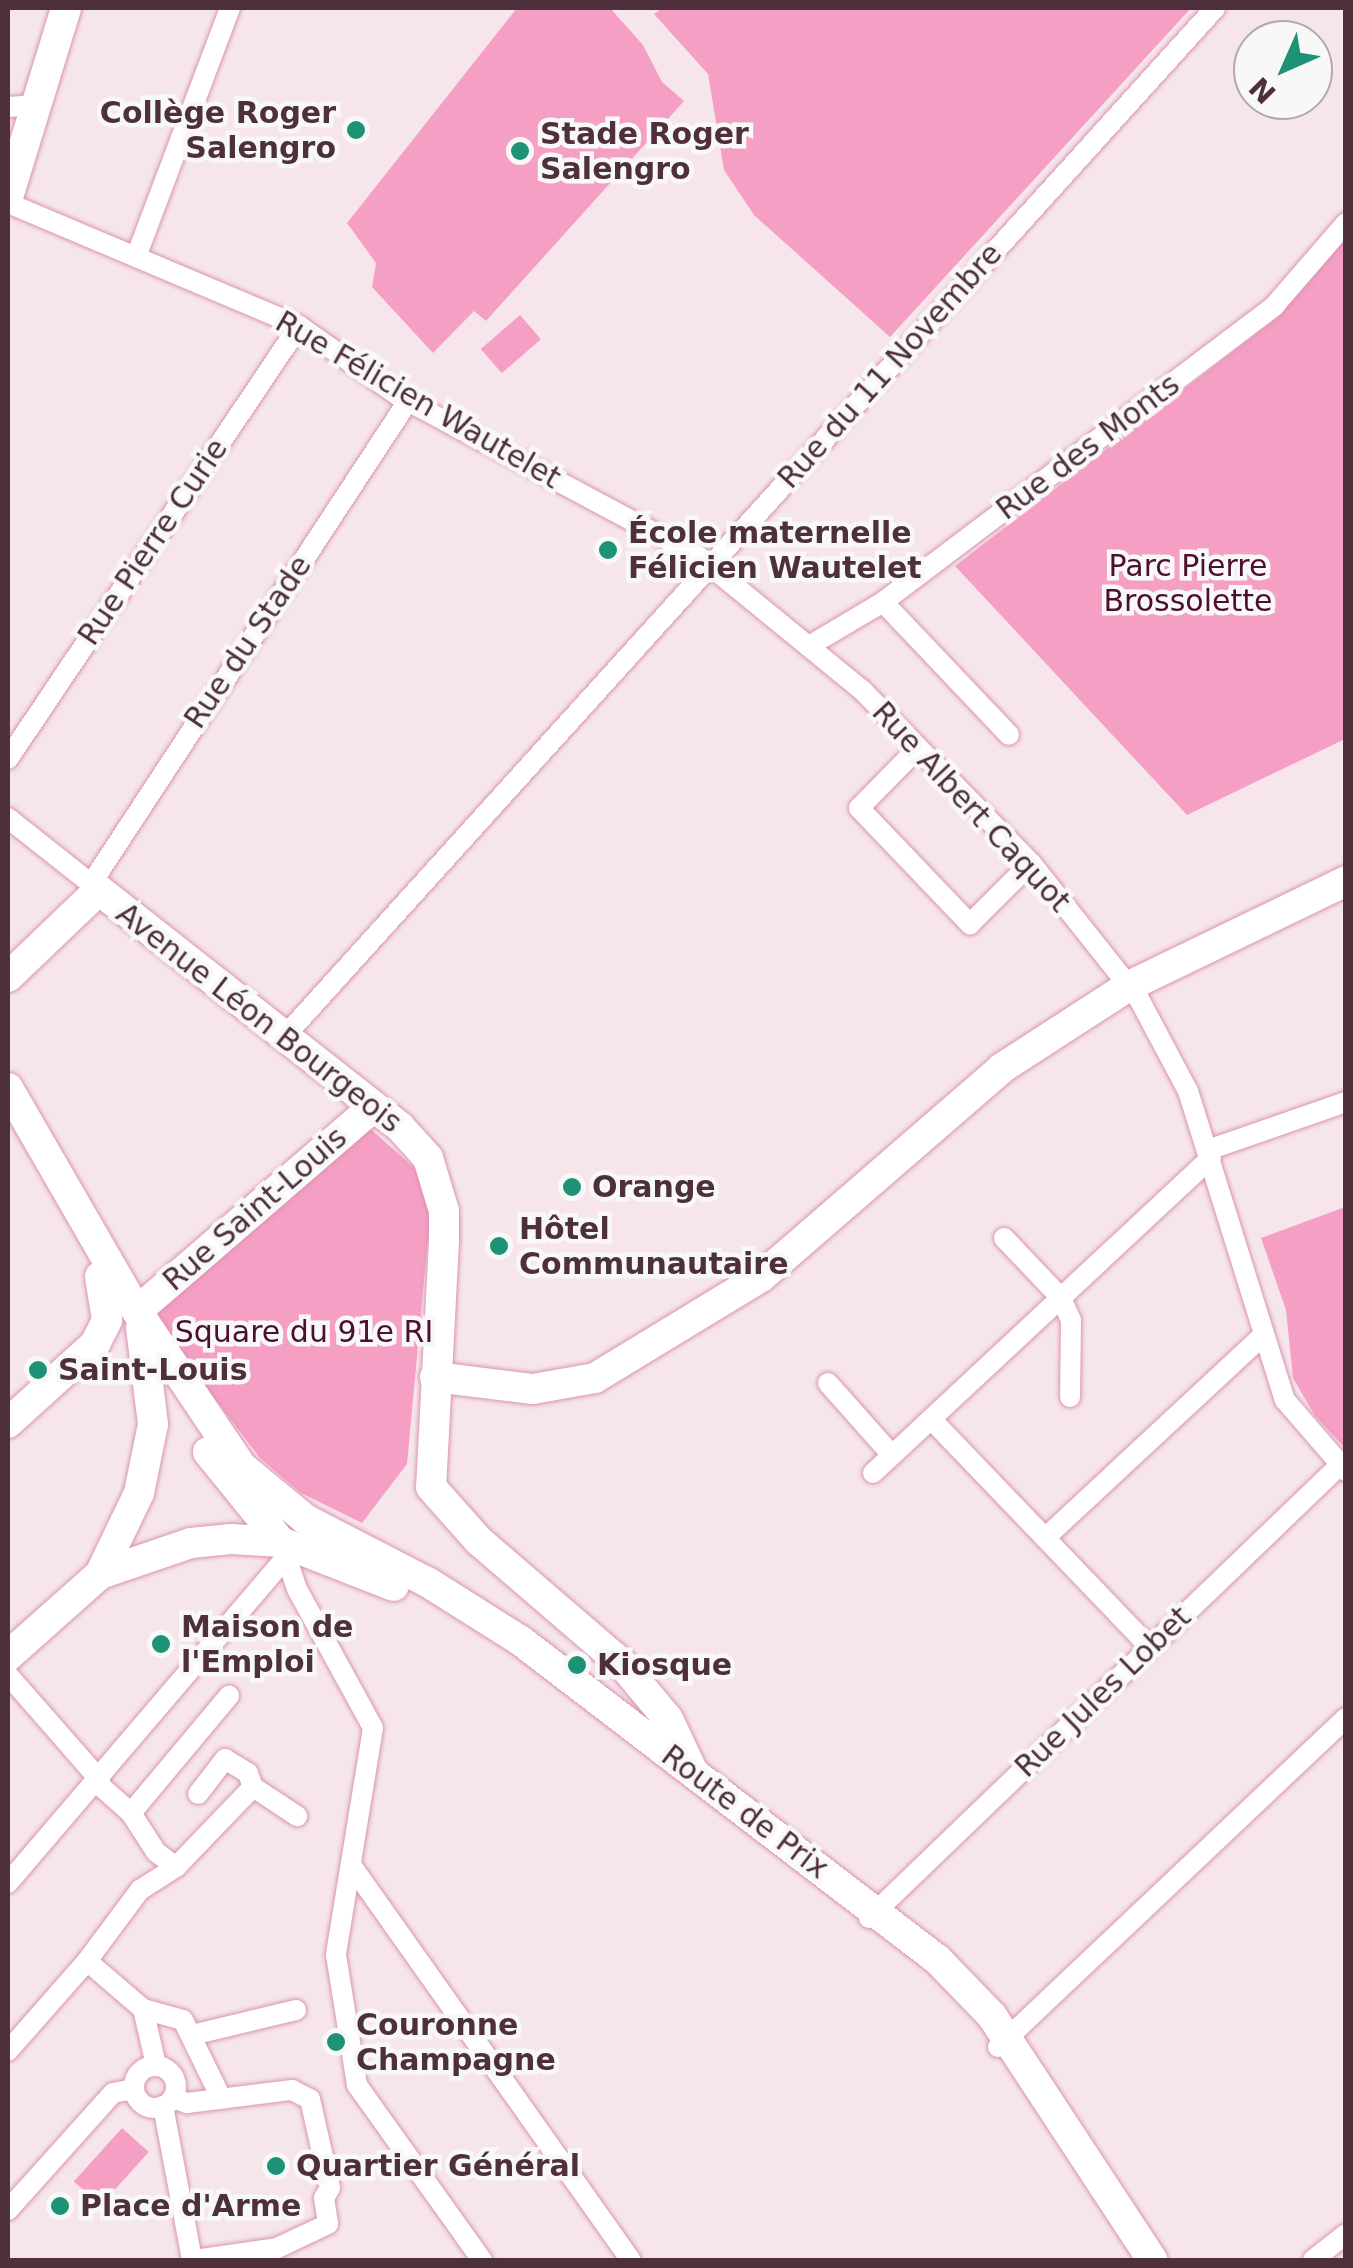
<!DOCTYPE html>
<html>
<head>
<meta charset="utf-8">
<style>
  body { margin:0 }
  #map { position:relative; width:1353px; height:2268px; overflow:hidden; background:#f6e6ec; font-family:"DejaVu Sans",sans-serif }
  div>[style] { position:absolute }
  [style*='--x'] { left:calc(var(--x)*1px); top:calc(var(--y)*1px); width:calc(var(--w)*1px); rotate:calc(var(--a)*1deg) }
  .green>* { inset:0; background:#f59fc5; transform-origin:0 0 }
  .roads { filter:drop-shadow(0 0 2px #dc93b4) drop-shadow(0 0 2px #dc93b4) }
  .street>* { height:20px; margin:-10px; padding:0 10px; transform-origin:10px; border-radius:10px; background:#fff }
  .street>.ring { margin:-10px; padding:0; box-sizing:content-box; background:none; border:20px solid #fff; border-radius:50% }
  .secondary>* { height:30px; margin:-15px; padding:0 15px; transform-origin:15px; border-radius:15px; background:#fff }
  .dots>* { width:28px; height:28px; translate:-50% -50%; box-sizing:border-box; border:5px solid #f8f8f8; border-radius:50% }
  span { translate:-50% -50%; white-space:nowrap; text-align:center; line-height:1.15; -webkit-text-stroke:9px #f8f8f8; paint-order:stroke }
  .poi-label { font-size:30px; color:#4e303d; font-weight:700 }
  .right { translate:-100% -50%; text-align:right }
  .left { translate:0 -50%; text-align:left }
  .street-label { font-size:30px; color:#4e303d }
  .park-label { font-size:30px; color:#4d0f31 }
  .frame { position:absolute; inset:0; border:10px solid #4e303d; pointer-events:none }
  .north { position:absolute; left:1233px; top:20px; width:100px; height:100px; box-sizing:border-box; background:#f8f8f8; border:2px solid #b4a8ad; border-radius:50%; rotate:225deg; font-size:28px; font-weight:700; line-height:40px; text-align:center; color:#4e303d }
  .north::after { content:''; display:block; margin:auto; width:35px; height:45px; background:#1e9276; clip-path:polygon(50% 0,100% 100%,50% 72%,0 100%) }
</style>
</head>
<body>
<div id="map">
  <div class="green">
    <div style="clip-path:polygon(517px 8px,610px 8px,643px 45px,662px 82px,684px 101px,486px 321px,474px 311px,433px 353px,372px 287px,376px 263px,347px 223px)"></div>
    <div style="clip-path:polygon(663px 8px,1191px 8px,890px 337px,754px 215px,724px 170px,708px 74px,654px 14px)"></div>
    <div style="clip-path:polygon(1345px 239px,1345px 739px,1187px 815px,955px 566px,1279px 316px)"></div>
    <div style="left:520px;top:315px;width:32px;height:52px;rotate:49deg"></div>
    <div style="clip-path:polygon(367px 1126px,417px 1170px,430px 1216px,407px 1464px,362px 1523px,301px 1493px,260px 1458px,150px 1314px)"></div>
    <div style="clip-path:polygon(1345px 1207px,1346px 1207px,1345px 1448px,1315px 1416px,1293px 1378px,1286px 1310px,1261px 1238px)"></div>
    <div style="left:122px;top:2128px;width:36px;height:72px;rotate:42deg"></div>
  </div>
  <div class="roads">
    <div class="street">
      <div style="--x:8;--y:107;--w:28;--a:-4"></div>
      <div style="--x:8;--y:203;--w:316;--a:22.9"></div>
      <div style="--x:299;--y:326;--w:126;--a:35"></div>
      <div style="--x:402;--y:398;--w:336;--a:28.1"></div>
      <div style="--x:698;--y:556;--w:212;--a:39.3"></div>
      <div style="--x:862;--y:690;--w:242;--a:45.7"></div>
      <div style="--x:1031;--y:863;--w:174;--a:51.5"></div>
      <div style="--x:1139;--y:999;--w:104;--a:62"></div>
      <div style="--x:1188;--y:1091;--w:324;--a:72.6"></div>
      <div style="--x:1285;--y:1400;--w:94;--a:49.3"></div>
      <div style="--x:136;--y:257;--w:266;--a:-69.3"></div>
      <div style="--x:883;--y:602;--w:183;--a:46.5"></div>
      <div style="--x:809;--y:646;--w:86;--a:-30.7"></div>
      <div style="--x:883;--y:602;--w:492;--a:-37.1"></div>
      <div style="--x:1275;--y:305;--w:108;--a:-49.1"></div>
      <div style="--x:918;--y:748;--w:84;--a:134.5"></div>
      <div style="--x:859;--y:808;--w:161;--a:46.3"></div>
      <div style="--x:970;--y:924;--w:86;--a:-45"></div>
      <div style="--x:8;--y:759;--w:522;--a:-56.1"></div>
      <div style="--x:8;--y:818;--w:116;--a:38.4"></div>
      <div style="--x:91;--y:884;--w:578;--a:-56.72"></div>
      <div style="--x:284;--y:1037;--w:1388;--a:-47.86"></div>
      <div style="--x:1208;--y:1150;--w:146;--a:-19.2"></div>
      <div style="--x:1004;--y:1238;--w:83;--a:46.5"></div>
      <div style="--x:1061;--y:1298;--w:24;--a:66"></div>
      <div style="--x:1071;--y:1320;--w:77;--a:90.7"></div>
      <div style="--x:828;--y:1383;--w:96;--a:48.4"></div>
      <div style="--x:931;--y:1419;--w:316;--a:46.2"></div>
      <div style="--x:873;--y:1473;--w:462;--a:-43"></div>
      <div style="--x:1045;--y:1538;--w:295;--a:-42.9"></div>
      <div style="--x:281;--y:1542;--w:50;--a:71.2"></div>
      <div style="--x:297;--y:1589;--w:158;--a:61.3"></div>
      <div style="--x:373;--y:1728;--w:230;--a:99.3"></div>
      <div style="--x:336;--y:1955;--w:132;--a:80.8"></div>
      <div style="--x:357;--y:2085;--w:215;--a:54.5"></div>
      <div style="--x:8;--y:1675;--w:140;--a:48.8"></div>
      <div style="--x:97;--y:1783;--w:45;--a:41.4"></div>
      <div style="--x:131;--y:1813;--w:153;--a:-50.1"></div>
      <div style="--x:253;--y:1787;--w:53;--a:33.4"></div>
      <div style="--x:131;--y:1813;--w:46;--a:57.3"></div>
      <div style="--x:156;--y:1852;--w:25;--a:37"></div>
      <div style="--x:176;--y:1867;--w:111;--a:-46.1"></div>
      <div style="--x:253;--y:1787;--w:15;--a:-110"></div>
      <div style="--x:248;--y:1773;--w:27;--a:-149"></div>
      <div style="--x:225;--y:1759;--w:44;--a:127.6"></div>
      <div style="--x:351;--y:1865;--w:484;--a:54.7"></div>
      <div style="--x:8;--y:1883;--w:423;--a:-49.5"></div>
      <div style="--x:869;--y:1918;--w:653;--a:-43.88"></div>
      <div style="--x:87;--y:1961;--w:89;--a:-53.3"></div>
      <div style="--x:140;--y:1890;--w:43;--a:-32.6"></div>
      <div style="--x:143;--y:2009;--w:41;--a:15.4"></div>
      <div style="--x:183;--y:2020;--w:87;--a:64"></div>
      <div style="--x:192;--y:2035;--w:107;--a:-13.5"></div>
      <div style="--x:998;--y:2047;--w:479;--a:-43.4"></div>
      <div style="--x:8;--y:2051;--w:120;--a:-48.7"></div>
      <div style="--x:87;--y:1961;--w:74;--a:40.6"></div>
      <div style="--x:143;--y:2009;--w:57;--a:76.9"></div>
      <div class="ring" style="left:134px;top:2066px;width:22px;height:22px"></div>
      <div style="--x:173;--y:2098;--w:15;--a:20"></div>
      <div style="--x:187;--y:2103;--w:106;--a:-7.1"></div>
      <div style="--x:292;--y:2090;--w:20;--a:27"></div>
      <div style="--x:310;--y:2099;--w:91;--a:77.3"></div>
      <div style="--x:330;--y:2188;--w:12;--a:121"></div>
      <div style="--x:324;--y:2198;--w:26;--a:81"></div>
      <div style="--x:328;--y:2224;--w:56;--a:154.8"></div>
      <div style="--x:277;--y:2248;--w:84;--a:171.8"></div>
      <div style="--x:163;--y:2106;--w:157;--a:79.3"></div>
      <div style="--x:8;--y:2210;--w:157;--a:-48.1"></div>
      <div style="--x:113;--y:2093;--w:21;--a:-11"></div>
      <div style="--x:1313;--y:2260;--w:42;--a:-38.2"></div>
    </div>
    <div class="secondary">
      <div style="--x:8;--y:197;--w:198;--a:-72.9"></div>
      <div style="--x:8;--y:977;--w:126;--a:-43.7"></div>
      <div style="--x:99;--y:890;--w:383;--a:38.2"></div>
      <div style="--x:400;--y:1127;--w:42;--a:47.9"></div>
      <div style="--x:428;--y:1158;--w:55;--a:73.2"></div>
      <div style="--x:444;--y:1211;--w:30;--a:90"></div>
      <div style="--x:444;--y:1241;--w:246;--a:93"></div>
      <div style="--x:431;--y:1487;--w:72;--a:48.4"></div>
      <div style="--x:479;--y:1541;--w:190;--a:40.7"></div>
      <div style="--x:623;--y:1665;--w:70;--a:50.2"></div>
      <div style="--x:668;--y:1719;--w:56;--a:64.8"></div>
      <div style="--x:8;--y:1088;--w:258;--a:60"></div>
      <div style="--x:137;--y:1311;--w:187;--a:56.1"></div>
      <div style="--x:241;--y:1466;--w:83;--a:39.6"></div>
      <div style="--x:305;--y:1519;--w:140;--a:27.3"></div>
      <div style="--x:429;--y:1583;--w:109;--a:32.2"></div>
      <div style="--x:521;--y:1641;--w:525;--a:37.42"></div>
      <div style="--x:938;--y:1960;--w:78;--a:46"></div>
      <div style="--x:992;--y:2016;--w:292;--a:56.7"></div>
      <div style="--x:137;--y:1311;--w:312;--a:-40.8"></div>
      <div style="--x:435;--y:1377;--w:99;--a:7"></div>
      <div style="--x:533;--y:1389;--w:63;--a:-10.1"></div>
      <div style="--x:595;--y:1378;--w:194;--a:-31.3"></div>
      <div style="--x:761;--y:1277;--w:319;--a:-40.9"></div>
      <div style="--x:1002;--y:1068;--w:149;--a:-32.9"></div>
      <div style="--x:1127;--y:987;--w:243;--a:-25.8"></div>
      <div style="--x:8;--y:1423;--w:118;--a:-42.2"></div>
      <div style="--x:95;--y:1344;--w:27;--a:-63"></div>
      <div style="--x:107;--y:1320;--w:44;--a:-99.2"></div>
      <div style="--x:208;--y:1452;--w:116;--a:51"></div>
      <div style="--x:100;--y:1574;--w:96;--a:-18.8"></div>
      <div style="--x:191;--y:1543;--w:40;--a:-5.7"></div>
      <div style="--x:231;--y:1539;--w:50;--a:3.4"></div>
      <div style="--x:281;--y:1542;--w:121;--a:21.3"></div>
      <div style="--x:8;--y:1656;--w:123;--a:-41.7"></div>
      <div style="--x:100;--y:1574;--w:90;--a:-64.3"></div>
      <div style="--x:139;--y:1493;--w:70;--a:-78.5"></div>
      <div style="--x:153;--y:1424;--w:97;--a:-97.1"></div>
    </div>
  </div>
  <div class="dots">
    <div style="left:356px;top:130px;background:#1e9276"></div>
    <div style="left:520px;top:151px;background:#1e9276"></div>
    <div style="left:608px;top:550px;background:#1e9276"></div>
    <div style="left:572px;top:1187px;background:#1e9276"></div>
    <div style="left:499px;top:1246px;background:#1e9276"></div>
    <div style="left:38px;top:1370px;background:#1e9276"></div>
    <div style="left:161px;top:1644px;background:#1e9276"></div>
    <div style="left:577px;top:1665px;background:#1e9276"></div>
    <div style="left:336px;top:2042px;background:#1e9276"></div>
    <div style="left:276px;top:2166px;background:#1e9276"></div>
    <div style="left:60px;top:2206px;background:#1e9276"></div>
  </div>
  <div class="poi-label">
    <span class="right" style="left:336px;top:130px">Collège Roger<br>Salengro</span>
    <span class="left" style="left:540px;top:151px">Stade Roger<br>Salengro</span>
    <span class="left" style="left:628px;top:550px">École maternelle<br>Félicien Wautelet</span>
    <span class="left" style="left:592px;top:1187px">Orange</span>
    <span class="left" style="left:519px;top:1246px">Hôtel<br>Communautaire</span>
    <span class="left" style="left:58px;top:1370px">Saint-Louis</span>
    <span class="left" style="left:181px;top:1644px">Maison de<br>l'Emploi</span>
    <span class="left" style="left:597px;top:1665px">Kiosque</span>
    <span class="left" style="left:356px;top:2042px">Couronne<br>Champagne</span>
    <span class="left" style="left:296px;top:2166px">Quartier Général</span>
    <span class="left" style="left:80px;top:2206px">Place d'Arme</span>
  </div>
  <div class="street-label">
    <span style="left:890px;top:366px;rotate:-48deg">Rue du 11 Novembre</span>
    <span style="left:418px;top:400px;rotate:30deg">Rue Félicien Wautelet</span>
    <span style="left:1088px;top:447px;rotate:-37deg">Rue des Monts</span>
    <span style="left:153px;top:542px;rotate:-56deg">Rue Pierre Curie</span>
    <span style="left:248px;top:642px;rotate:-56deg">Rue du Stade</span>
    <span style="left:971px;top:807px;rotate:47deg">Rue Albert Caquot</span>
    <span style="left:259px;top:1018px;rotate:38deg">Avenue Léon Bourgeois</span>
    <span style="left:255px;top:1209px;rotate:-41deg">Rue Saint-Louis</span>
    <span style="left:1103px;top:1692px;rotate:-44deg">Rue Jules Lobet</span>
    <span style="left:745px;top:1812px;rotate:37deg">Route de Prix</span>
  </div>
  <div class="park-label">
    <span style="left:1188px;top:583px">Parc Pierre<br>Brossolette</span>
    <span style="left:304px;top:1332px">Square du 91e RI</span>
  </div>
  <div class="frame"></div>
  <div class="north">N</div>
</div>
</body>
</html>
